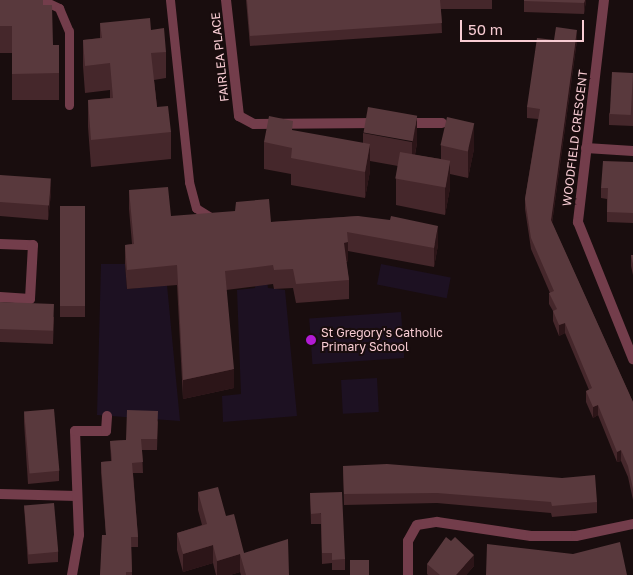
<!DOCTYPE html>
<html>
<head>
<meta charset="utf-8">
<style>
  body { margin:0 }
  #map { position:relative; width:633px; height:575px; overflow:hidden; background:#190d0e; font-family:"Golos Text",sans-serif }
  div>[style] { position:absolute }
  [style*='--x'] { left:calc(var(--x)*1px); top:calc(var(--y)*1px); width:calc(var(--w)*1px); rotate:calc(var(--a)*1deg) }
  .green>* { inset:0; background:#1d1122; transform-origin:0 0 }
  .service>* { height:9px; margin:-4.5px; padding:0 4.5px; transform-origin:4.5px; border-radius:4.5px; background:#733d4b }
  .minor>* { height:10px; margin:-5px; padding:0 5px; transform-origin:5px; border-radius:5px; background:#733d4b }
  .wall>* { inset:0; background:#45272b; transform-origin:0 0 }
  .shaded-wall>* { inset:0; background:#2c1518; transform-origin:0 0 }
  .building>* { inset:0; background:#59393d; transform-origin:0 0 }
  .dots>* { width:14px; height:14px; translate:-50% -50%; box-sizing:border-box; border:2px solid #190d0e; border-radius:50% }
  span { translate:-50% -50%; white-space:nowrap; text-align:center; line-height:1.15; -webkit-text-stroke:4px #190d0e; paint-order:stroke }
  .street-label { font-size:12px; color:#f8ccd3 }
  .poi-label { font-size:12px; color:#f8ccd3 }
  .left { translate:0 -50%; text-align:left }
  .scale { position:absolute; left:460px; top:20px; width:124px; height:22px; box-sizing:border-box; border:2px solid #f8ccd3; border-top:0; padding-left:6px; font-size:15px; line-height:18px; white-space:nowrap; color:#f8ccd3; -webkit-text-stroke:4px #190d0e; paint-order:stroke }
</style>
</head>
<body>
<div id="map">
  <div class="green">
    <div style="clip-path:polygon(101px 264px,125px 264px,127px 289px,167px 285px,180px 421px,97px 415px)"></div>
    <div style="left:381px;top:264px;width:71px;height:21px;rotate:11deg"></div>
    <div style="clip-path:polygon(266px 271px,268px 288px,285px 290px,297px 416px,223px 422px,222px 396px,241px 394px,237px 290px,255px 288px,256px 272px)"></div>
    <div style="left:401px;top:312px;width:46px;height:92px;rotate:86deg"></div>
    <div style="left:377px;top:378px;width:34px;height:36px;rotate:87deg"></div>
  </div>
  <div class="service">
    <div style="--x:42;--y:0;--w:19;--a:25"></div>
    <div style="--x:59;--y:8;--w:25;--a:67"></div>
    <div style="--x:69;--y:31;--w:74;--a:90"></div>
    <div style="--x:170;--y:0;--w:183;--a:84"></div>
    <div style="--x:189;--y:182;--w:27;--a:75"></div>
    <div style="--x:196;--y:208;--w:19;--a:32"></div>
  </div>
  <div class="minor">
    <div style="--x:226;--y:0;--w:117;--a:83.6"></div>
    <div style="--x:239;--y:116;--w:17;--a:28"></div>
    <div style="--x:254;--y:124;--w:123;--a:-0.5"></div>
    <div style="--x:604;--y:0;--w:224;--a:96.7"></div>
    <div style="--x:578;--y:222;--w:148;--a:68.1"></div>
    <div style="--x:404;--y:123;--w:38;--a:0"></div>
    <div style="--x:586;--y:148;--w:47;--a:3.7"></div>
    <div style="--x:0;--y:244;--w:33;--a:2"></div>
    <div style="--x:33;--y:245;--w:54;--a:93.2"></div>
    <div style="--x:30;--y:299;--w:30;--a:-176"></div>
    <div style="--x:0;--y:494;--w:77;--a:1.5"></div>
    <div style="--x:72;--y:575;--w:41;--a:-80.1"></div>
    <div style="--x:79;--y:535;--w:104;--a:-92.2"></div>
    <div style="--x:75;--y:431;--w:31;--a:0"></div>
    <div style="--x:106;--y:431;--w:15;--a:-86"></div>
    <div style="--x:408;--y:575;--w:34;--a:-90"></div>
    <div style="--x:408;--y:541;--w:18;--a:-61"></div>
    <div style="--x:417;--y:525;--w:20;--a:-9"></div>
    <div style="--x:437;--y:522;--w:95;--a:8.5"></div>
    <div style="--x:531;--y:536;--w:45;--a:0"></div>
    <div style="--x:576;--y:536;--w:58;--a:-11.9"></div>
  </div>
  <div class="wall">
    <div style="clip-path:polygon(0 0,43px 5px,53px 45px,59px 45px,59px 100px,12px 100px,12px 53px,0 53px)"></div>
    <div style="clip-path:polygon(246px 0,492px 0,492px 9px,441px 9px,442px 33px,250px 46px)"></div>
    <div style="clip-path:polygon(524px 0,586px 0,584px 14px,524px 12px)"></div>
    <div style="clip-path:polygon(100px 23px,151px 30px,166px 52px,166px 78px,154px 80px,157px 107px,171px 132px,171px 159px,91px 167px,88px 127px,88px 100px,110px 98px,110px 90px,85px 93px,83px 66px,83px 40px,100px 38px)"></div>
    <div style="clip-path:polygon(554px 40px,577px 40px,552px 223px,633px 402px,633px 500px,628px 477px,621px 461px,617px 462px,598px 415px,593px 418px,586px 402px,586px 391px,589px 390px,565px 333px,559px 336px,553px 321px,553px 311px,549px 304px,549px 293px,550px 293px,531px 249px,525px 209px,525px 199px,538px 119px,527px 118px,527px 107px)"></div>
    <div style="clip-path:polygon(633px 73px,633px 126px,609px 125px,609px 114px)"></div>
    <div style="clip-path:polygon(363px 133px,417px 143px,415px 155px,441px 159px,441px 145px,474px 149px,468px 178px,450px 174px,450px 188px,445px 215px,396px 205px,396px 179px,398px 166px,370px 161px,370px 171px,365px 198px,291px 185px,291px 174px,264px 169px,264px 142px,363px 143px)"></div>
    <div style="clip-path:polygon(633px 162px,633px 223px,607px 222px,607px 199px,601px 198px,601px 188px)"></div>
    <div style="clip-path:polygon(0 175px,51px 193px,48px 220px,0 216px)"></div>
    <div style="clip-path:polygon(129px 190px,171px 216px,271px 222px,358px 216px,438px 245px,434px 267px,348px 251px,348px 261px,346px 262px,349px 280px,349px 299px,296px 303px,293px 288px,274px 289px,273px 284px,226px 290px,234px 388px,183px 399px,177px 285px,127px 289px,125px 264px,125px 245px,132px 244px,129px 209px)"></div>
    <div style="left:60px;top:206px;width:25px;height:111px"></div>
    <div style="clip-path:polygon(631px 255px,633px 255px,633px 275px,631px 266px)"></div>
    <div style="clip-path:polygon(0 302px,54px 317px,53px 344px,0 342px)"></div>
    <div style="clip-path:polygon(24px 411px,59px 471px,59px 481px,28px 484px,24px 422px)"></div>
    <div style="clip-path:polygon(158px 421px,157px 450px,142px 450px,143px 473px,133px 473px,138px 537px,138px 547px,131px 547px,132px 575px,100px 575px,106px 535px,101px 473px,101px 462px,111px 461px,110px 441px,126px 440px)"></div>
    <div style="clip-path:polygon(343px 466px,597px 502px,597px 513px,552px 517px,551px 513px,437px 503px,344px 505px)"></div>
    <div style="clip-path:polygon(198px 492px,226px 516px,244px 553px,289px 575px,241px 575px,240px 572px,230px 575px,216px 575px,213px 563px,183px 572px,177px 550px,177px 533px,202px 525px,198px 510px)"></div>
    <div style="clip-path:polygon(310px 493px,345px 559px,345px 570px,332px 570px,332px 563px,322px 564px,321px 524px,311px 524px)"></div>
    <div style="clip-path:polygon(24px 505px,58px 552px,58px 562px,28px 564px)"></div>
    <div style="clip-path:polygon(427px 564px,474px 566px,466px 575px,428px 575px,427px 574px)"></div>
  </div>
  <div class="shaded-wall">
    <div style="clip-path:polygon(585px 0,586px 0,584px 14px,584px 3px)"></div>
    <div style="clip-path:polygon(577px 30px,577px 40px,551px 231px,551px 220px)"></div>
    <div style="clip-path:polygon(417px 116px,417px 143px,412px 169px,412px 143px)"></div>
    <div style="clip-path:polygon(474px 123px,474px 149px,468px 178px,468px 151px)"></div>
    <div style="clip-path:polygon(370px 144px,370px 171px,365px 198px,365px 172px)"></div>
    <div style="clip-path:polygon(450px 161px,450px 188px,445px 215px,445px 188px)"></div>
    <div style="clip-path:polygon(51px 179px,51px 193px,48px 220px,48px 205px)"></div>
    <div style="clip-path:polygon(438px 226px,438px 245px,434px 267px,434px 248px)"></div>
    <div style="left:348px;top:242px;width:19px;height:4px;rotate:90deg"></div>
    <div style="clip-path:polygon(565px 323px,565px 333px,559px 336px,559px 325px)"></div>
    <div style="clip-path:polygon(234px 369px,234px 388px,183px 399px,183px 380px)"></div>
    <div style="clip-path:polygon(598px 405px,598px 415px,593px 418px,593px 407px)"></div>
    <div style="clip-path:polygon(621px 450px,621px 461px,617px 462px,617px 452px)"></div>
    <div style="clip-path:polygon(213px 545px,213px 563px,183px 572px,183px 554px)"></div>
    <div style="clip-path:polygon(240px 554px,240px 572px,230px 575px,217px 575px,217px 561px)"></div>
    <div style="clip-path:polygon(474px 555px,474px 566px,466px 575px,456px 575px)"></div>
  </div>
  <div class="building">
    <div style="clip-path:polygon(0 0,43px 0,43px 5px,52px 5px,53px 45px,59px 45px,59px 73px,12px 74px,12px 26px,0 26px)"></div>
    <div style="clip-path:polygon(247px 0,440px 0,442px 23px,250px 36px)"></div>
    <div style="clip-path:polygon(524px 0,585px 0,584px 3px,524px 1px)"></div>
    <div style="clip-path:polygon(150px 18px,151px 30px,164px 28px,166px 52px,151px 53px,157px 107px,168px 106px,171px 132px,91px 140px,88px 100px,113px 98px,110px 63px,85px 66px,83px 40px,102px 38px,100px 23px)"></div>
    <div style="clip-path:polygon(556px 27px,577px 30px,551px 220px,633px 402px,633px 489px,628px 466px,621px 450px,617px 452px,598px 405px,593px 407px,586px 391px,592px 388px,565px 323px,559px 325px,553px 311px,557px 309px,549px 293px,554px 291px,531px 238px,525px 199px,540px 109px,527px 107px,537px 38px,554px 40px)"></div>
    <div style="left:612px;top:72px;width:21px;height:42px;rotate:3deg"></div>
    <div style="left:368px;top:107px;width:50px;height:26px;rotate:10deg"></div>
    <div style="clip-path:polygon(269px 116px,293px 121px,292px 130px,370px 144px,365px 172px,291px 158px,292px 148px,264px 142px)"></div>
    <div style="left:447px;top:117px;width:28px;height:29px;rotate:13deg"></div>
    <div style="left:400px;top:152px;width:51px;height:27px;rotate:10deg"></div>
    <div style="clip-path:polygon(603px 161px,633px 162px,633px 213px,607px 212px,608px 188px,601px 188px)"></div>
    <div style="left:0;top:175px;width:51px;height:27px;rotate:4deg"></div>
    <div style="clip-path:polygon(168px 187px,171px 216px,235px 211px,236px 202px,269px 199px,271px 222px,358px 216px,390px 220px,391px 216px,438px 226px,434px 248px,347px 232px,348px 242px,344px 243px,349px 280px,296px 284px,293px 269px,274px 270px,273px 265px,225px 271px,234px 369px,183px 380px,177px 265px,127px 270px,125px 245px,134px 244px,129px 190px)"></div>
    <div style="left:60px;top:206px;width:25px;height:100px"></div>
    <div style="clip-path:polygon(631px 255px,633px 255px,633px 264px)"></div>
    <div style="left:0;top:302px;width:54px;height:27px;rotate:2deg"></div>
    <div style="left:54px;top:409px;width:62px;height:30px;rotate:85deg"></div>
    <div style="clip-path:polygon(127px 410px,158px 411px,157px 439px,141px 439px,143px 462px,132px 463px,138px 537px,131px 537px,132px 572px,126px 572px,126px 575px,100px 575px,102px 535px,106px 535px,101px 462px,112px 461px,110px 441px,126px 440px)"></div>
    <div style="clip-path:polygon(387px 464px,562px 478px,595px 475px,597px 502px,552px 506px,551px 502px,437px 493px,344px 494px,343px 466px)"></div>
    <div style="clip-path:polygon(218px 487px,226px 516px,234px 514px,244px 553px,288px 539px,289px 575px,246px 575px,240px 554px,217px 561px,213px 545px,183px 554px,177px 533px,207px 524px,198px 492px)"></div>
    <div style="clip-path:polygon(342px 492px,345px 559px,332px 560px,332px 553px,322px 553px,321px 513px,311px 514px,310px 493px)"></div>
    <div style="left:54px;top:503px;width:49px;height:30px;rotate:85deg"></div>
    <div style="clip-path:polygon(446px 537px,451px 541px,455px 537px,474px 555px,456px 575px,440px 575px,427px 564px)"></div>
    <div style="clip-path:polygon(620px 542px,627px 575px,486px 575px,487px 544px,573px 554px)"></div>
    <div style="left:369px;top:560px;width:15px;height:19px;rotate:90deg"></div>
  </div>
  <div class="dots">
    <div style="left:311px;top:340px;background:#b21bd5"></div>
  </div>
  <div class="street-label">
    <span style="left:220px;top:57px;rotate:-96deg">FAIRLEA PLACE</span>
    <span style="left:575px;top:138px;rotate:-83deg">WOODFIELD CRESCENT</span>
  </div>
  <div class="poi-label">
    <span class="left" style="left:321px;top:340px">St Gregory's Catholic<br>Primary School</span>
  </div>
  <div class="scale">50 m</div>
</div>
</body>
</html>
